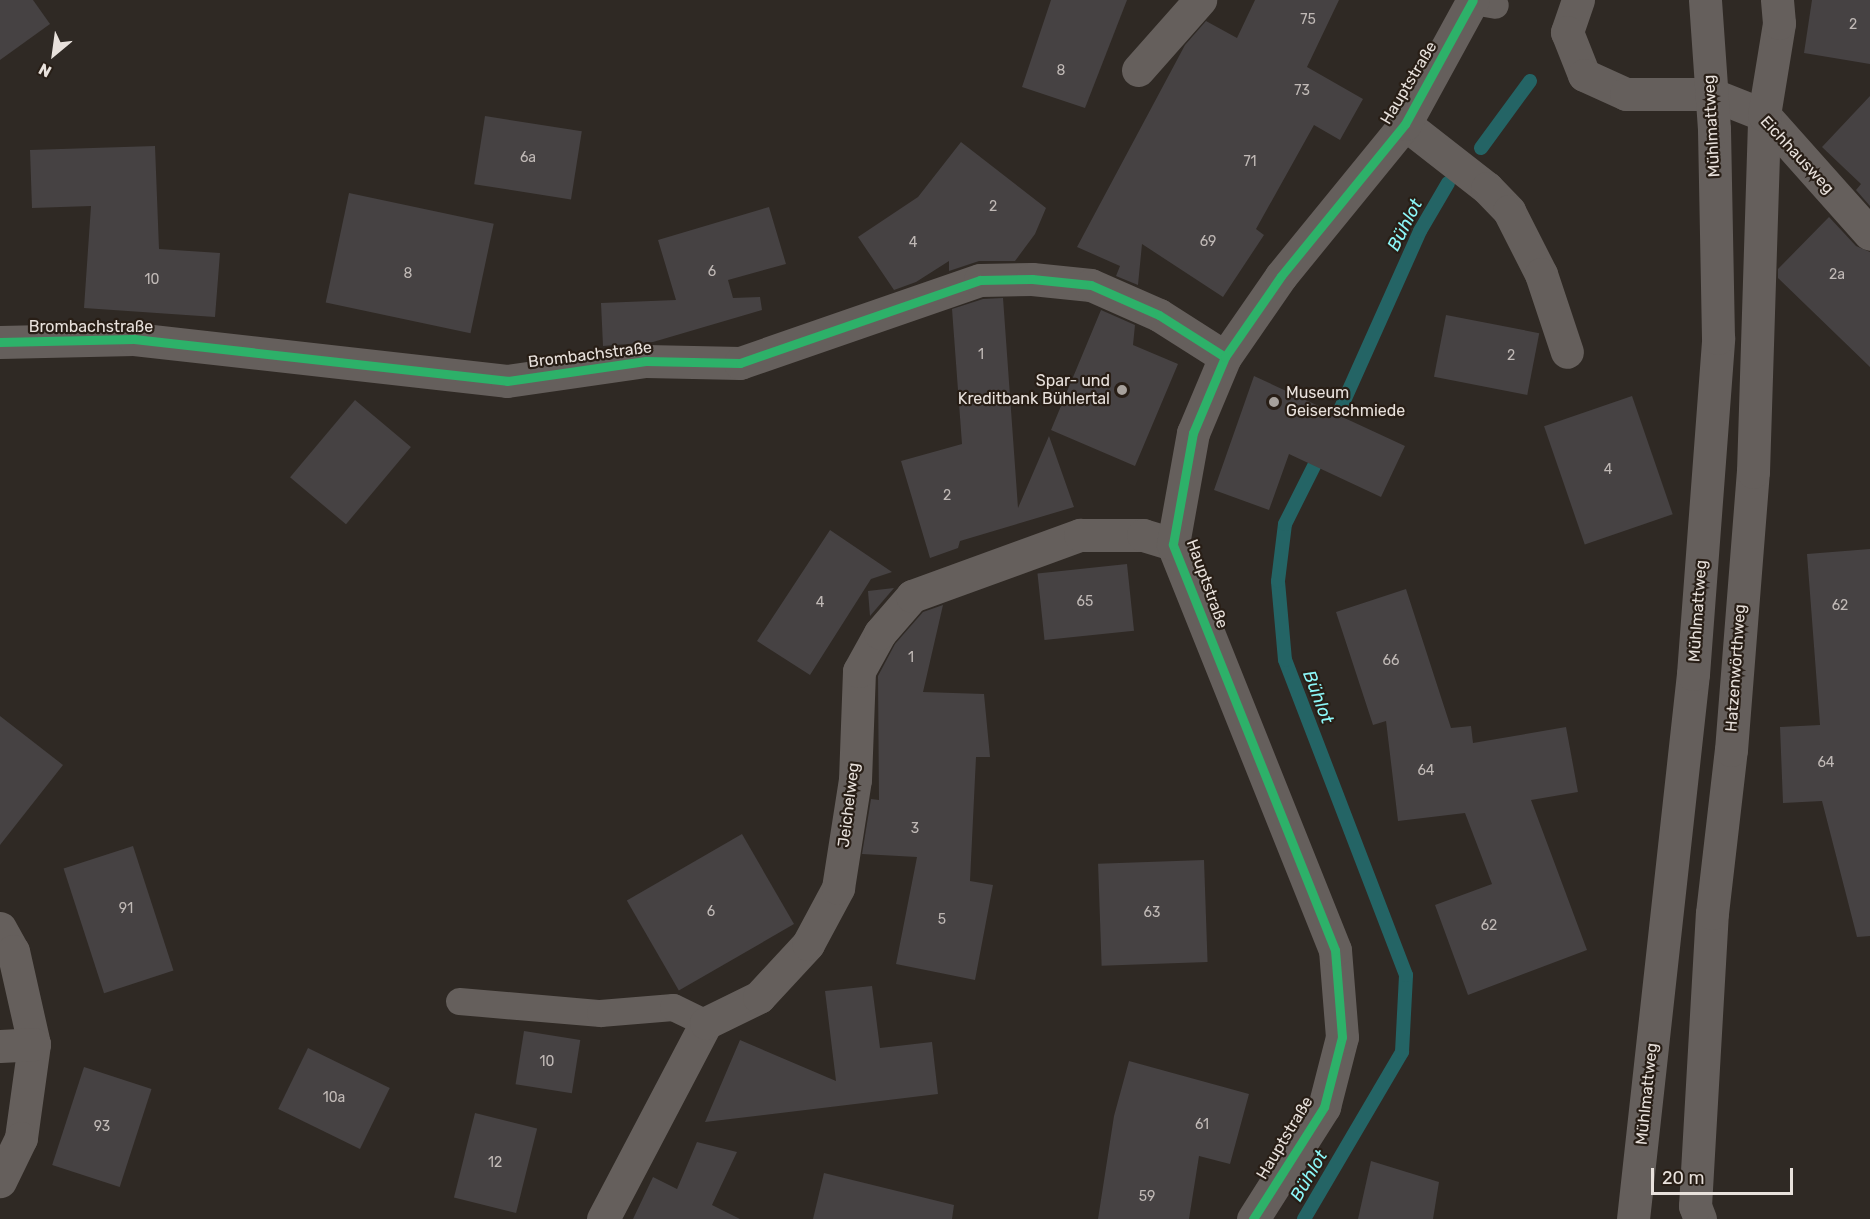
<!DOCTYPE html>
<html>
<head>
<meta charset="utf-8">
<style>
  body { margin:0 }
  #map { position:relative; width:1870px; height:1219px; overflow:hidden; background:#2f2924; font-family:Rubik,sans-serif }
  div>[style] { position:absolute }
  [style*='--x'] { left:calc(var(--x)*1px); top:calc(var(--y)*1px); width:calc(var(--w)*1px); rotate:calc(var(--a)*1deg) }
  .stream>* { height:14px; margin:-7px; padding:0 7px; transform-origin:7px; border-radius:7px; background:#246465 }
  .building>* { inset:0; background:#464243; transform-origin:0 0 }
  .service>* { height:27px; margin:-13.5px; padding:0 13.5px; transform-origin:13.5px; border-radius:13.5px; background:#655f5c }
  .minor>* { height:33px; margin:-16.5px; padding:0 16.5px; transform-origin:16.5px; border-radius:16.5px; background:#655f5c }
  .secondary>* { height:33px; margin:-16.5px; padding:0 16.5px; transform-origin:16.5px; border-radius:16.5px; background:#655f5c }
  .cycleway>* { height:9px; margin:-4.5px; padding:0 4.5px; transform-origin:4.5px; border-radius:4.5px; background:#2db169 }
  .dots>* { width:16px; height:16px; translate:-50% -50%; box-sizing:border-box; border:3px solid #281e16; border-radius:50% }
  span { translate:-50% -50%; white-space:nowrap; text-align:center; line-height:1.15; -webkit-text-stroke:4.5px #281e16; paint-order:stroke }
  .number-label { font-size:14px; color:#c0b9b6 }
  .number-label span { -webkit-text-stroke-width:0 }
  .street-label { font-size:16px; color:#e8e1dc }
  .poi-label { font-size:16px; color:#e8e1dc }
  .right { translate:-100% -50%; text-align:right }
  .left { translate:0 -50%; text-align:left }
  .water-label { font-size:18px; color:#8cf7f8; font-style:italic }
  .north { position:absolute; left:24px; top:24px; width:60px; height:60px; -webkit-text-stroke:4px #281e16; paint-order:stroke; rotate:209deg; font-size:16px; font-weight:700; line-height:24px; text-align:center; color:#e8e1dc }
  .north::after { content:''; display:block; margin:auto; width:21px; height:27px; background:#e8e1dc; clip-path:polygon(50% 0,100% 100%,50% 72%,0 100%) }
  .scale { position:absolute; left:1651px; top:1168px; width:142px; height:27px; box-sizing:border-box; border:3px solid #e8e1dc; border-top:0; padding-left:8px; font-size:18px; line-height:21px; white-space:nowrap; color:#e8e1dc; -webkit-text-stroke:4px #281e16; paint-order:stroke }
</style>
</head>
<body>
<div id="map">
  <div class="stream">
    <div style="--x:1481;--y:148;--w:83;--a:-53.8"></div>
    <div style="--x:1331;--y:430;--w:218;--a:-65.9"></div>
    <div style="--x:1420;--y:231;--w:56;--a:-59.7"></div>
    <div style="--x:1304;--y:1219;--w:194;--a:-59.6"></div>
    <div style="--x:1402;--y:1052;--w:77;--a:-87"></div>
    <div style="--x:1406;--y:975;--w:337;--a:-111"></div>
    <div style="--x:1285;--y:660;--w:79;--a:-95.1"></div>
    <div style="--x:1278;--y:581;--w:57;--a:-83"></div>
    <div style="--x:1285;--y:524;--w:83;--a:-63.4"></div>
  </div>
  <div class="building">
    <div style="clip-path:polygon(0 0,33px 0,50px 24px,0 60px)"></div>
    <div style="clip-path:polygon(1051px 0,1127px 0,1085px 108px,1022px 87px)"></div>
    <div style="clip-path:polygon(1255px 0,1339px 0,1307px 67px,1363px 99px,1340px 140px,1314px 125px,1256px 229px,1264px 235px,1223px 297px,1142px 244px,1138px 285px,1116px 276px,1120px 266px,1077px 247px,1185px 45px,1206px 21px,1237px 38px)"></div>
    <div style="clip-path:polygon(1812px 0,1870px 0,1870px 64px,1804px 53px)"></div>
    <div style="clip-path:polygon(1870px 96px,1870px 206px,1856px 190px,1861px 184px,1822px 147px)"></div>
    <div style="left:485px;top:116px;width:98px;height:69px;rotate:9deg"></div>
    <div style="clip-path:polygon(961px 142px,1046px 208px,1035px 234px,1015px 261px,979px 261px,949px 271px,949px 261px,916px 282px,894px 290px,858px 237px,918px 197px)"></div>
    <div style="clip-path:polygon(155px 146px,159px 249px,220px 253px,215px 317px,84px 308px,91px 206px,32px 208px,30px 150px)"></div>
    <div style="left:349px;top:193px;width:148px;height:112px;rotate:12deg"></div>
    <div style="clip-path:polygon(769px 207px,786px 264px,728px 280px,733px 298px,760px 297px,762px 310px,653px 342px,603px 346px,601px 303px,676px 300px,658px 240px)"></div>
    <div style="clip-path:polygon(1829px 217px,1856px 246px,1870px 252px,1870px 367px,1778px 278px,1778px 269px)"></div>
    <div style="clip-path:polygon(1003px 298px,1018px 508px,1049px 436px,1074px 507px,960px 541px,958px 548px,930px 558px,901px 461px,962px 444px,952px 309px,983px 299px)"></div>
    <div style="clip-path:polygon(1101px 310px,1135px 325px,1133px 345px,1178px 364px,1135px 466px,1051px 430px)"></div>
    <div style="left:1446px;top:315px;width:95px;height:63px;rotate:11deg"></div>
    <div style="clip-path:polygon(1254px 376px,1405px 446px,1381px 497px,1289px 454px,1269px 510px,1214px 490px)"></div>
    <div style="left:1632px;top:396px;width:125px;height:93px;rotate:71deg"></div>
    <div style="left:355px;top:400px;width:73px;height:101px;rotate:40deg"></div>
    <div style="clip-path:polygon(830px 530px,892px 572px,871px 579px,810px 675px,757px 641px)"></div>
    <div style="clip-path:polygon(1870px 549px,1870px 936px,1857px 937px,1822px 801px,1783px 803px,1780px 727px,1820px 725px,1807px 554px)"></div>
    <div style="left:1127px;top:564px;width:67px;height:90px;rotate:84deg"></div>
    <div style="clip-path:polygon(894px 588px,870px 616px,868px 591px)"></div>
    <div style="clip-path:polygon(1406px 589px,1451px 728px,1471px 726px,1473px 743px,1566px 727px,1578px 792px,1531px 800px,1587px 950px,1468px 995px,1435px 905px,1492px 884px,1465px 813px,1398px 821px,1386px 721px,1373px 725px,1336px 612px)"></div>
    <div style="clip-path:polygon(943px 605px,923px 692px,984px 694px,990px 757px,976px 757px,970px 881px,993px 885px,975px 980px,896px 964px,917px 857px,862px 854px,871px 799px,879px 800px,878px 676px,895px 644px,923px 612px)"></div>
    <div style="clip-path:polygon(0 716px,63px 765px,0 845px)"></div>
    <div style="left:742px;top:834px;width:104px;height:133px;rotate:60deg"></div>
    <div style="left:133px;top:846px;width:131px;height:73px;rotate:72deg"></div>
    <div style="left:1204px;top:860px;width:102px;height:106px;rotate:88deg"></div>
    <div style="clip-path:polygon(872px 986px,880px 1048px,932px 1042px,938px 1094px,705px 1122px,740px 1040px,836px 1081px,825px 991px)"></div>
    <div style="left:524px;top:1031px;width:57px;height:54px;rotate:9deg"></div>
    <div style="left:308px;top:1048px;width:91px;height:68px;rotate:26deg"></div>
    <div style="clip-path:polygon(1129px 1061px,1249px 1094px,1230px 1164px,1199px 1156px,1189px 1219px,1098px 1219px,1114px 1116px)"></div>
    <div style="left:84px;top:1067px;width:71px;height:103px;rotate:18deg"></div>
    <div style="left:475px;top:1113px;width:64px;height:87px;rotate:14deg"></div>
    <div style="clip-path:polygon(697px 1142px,737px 1152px,712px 1205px,740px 1219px,633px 1219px,653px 1177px,677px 1189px)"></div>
    <div style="clip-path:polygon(1371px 1161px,1439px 1182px,1433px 1219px,1358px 1219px)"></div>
    <div style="clip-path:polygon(824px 1173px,954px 1205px,952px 1219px,813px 1219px)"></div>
  </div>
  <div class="service">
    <div style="--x:1473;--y:1;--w:22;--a:10"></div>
    <div style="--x:459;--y:1001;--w:142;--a:4.9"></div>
    <div style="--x:600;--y:1013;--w:73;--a:-4.7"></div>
    <div style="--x:673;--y:1007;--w:37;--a:26"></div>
  </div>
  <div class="minor">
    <div style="--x:1578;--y:0;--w:34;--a:109"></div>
    <div style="--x:1567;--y:32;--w:46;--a:68.4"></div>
    <div style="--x:1584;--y:75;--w:46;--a:24.3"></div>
    <div style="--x:1626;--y:94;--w:85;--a:0"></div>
    <div style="--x:1711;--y:94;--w:57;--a:21.6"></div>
    <div style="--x:1764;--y:115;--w:159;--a:48.3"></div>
    <div style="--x:1138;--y:70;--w:94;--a:-48.5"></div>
    <div style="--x:1405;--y:124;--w:104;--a:38"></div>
    <div style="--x:1487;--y:188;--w:32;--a:46"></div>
    <div style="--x:1509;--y:211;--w:71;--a:63.1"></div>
    <div style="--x:1541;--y:274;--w:82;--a:71.6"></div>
    <div style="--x:0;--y:342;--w:134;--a:-1.3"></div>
    <div style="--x:134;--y:339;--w:375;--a:6.4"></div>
    <div style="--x:507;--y:381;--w:140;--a:-8.2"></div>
    <div style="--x:646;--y:361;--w:94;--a:1.2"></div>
    <div style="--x:740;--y:363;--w:254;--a:-19.1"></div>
    <div style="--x:980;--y:280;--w:52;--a:-1.1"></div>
    <div style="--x:1032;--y:279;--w:59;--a:5.8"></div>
    <div style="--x:1091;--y:285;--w:74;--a:23.8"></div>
    <div style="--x:1159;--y:315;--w:78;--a:32.5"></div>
    <div style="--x:0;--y:928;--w:26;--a:61"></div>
    <div style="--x:13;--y:951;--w:95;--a:77.3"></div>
    <div style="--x:34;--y:1044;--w:95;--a:97.9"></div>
    <div style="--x:21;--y:1138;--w:48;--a:116"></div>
    <div style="--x:0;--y:1046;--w:34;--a:-3"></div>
    <div style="--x:603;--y:1219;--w:221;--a:-62.3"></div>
    <div style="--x:706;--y:1023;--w:59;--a:-26.1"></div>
    <div style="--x:759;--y:997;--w:72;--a:-47.2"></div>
    <div style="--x:808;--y:944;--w:64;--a:-61.8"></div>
    <div style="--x:838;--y:888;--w:109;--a:-81.1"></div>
    <div style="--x:855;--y:780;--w:109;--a:-87.9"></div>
    <div style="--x:859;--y:671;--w:43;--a:-61.1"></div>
    <div style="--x:880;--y:633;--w:49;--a:-49.1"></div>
    <div style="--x:912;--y:596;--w:179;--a:-20"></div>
    <div style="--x:1080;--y:535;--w:63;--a:0"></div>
    <div style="--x:1143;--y:535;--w:31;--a:17"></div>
    <div style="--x:1253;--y:1219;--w:133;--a:-57.6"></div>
    <div style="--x:1324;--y:1107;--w:72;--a:-75.6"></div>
    <div style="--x:1342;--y:1037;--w:87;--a:-94.6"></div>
    <div style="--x:1335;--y:950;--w:437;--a:-111.8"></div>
    <div style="--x:1173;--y:544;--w:113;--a:-79.8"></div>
    <div style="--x:1193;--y:433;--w:82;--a:-67.2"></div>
    <div style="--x:1225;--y:357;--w:98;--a:-55.3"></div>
    <div style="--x:1281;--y:276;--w:196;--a:-50.8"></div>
    <div style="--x:1405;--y:124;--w:141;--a:-61.3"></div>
    <div style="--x:1700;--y:1219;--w:14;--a:-111"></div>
    <div style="--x:1695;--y:1206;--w:293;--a:-86.7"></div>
    <div style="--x:1712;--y:913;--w:164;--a:-83.4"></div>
    <div style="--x:1731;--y:750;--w:279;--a:-85.5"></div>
    <div style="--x:1753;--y:472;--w:357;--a:-88.2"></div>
    <div style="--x:1764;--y:115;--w:93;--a:-80.7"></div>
    <div style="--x:1779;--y:23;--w:23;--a:-95"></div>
  </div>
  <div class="secondary">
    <div style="--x:1633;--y:1219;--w:548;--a:-83.72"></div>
    <div style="--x:1693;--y:674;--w:337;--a:-85.7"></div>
    <div style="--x:1718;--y:338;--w:209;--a:-91.1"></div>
    <div style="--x:1714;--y:129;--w:129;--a:-94"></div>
  </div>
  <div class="cycleway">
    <div style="--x:0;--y:342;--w:134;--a:-1.3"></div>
    <div style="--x:134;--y:339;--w:375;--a:6.4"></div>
    <div style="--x:507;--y:381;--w:140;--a:-8.2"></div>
    <div style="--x:646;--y:361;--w:94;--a:1.2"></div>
    <div style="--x:740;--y:363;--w:254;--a:-19.1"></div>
    <div style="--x:980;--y:280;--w:52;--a:-1.1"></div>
    <div style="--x:1032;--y:279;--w:59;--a:5.8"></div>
    <div style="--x:1091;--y:285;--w:74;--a:23.8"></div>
    <div style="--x:1159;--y:315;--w:78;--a:32.5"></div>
    <div style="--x:1253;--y:1219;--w:133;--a:-57.6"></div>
    <div style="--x:1324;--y:1107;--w:72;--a:-75.6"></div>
    <div style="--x:1342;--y:1037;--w:87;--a:-94.6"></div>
    <div style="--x:1335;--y:950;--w:437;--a:-111.8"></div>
    <div style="--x:1173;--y:544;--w:113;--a:-79.8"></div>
    <div style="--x:1193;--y:433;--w:82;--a:-67.2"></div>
    <div style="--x:1225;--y:357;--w:98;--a:-55.3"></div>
    <div style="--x:1281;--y:276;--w:196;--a:-50.8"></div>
    <div style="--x:1405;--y:124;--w:141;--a:-61.3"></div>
  </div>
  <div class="dots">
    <div style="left:1122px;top:390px;background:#a7a19c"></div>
    <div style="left:1274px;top:402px;background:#a7a19c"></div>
  </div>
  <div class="number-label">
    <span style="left:1308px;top:20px">75</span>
    <span style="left:1853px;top:25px">2</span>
    <span style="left:1061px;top:71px">8</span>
    <span style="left:1302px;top:91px">73</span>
    <span style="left:528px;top:158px">6a</span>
    <span style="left:1250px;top:162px">71</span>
    <span style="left:993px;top:207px">2</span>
    <span style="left:1208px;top:242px">69</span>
    <span style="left:913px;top:243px">4</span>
    <span style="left:712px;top:272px">6</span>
    <span style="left:408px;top:274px">8</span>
    <span style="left:1837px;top:275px">2a</span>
    <span style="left:152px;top:280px">10</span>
    <span style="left:981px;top:355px">1</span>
    <span style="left:1511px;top:356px">2</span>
    <span style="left:1608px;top:470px">4</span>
    <span style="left:947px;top:496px">2</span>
    <span style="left:1085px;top:602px">65</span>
    <span style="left:820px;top:603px">4</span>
    <span style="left:1840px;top:606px">62</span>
    <span style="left:911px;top:658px">1</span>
    <span style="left:1391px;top:661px">66</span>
    <span style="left:1826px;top:763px">64</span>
    <span style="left:1426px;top:771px">64</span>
    <span style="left:915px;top:829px">3</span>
    <span style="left:126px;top:909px">91</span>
    <span style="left:711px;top:912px">6</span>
    <span style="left:1152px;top:913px">63</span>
    <span style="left:942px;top:920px">5</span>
    <span style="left:1489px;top:926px">62</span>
    <span style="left:547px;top:1062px">10</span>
    <span style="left:334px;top:1098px">10a</span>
    <span style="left:1202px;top:1125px">61</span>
    <span style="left:102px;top:1127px">93</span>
    <span style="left:495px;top:1163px">12</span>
    <span style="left:1147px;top:1197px">59</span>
  </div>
  <div class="street-label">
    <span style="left:1409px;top:83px;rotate:-59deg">Hauptstraße</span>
    <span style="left:1712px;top:126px;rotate:-93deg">Mühlmattweg</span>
    <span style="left:1797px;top:155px;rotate:47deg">Eichhausweg</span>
    <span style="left:91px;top:327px">Brombachstraße</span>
    <span style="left:590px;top:355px;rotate:-7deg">Brombachstraße</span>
    <span style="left:1207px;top:584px;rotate:70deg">Hauptstraße</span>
    <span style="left:1698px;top:611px;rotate:-86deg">Mühlmattweg</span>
    <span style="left:1736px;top:668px;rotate:-86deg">Hatzenwörthweg</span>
    <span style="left:849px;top:805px;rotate:-83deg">Jeichelweg</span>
    <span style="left:1647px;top:1094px;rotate:-84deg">Mühlmattweg</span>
    <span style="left:1285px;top:1138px;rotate:-59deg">Hauptstraße</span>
  </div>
  <div class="poi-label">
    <span class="right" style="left:1110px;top:390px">Spar- und<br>Kreditbank Bühlertal</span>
    <span class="left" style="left:1286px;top:402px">Museum<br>Geiserschmiede</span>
  </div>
  <div class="water-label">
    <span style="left:1405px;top:225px;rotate:-63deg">Bühlot</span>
    <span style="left:1318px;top:697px;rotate:69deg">Bühlot</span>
    <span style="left:1309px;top:1176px;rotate:-60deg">Bühlot</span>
  </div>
  <div class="north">N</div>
  <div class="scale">20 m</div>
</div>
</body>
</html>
